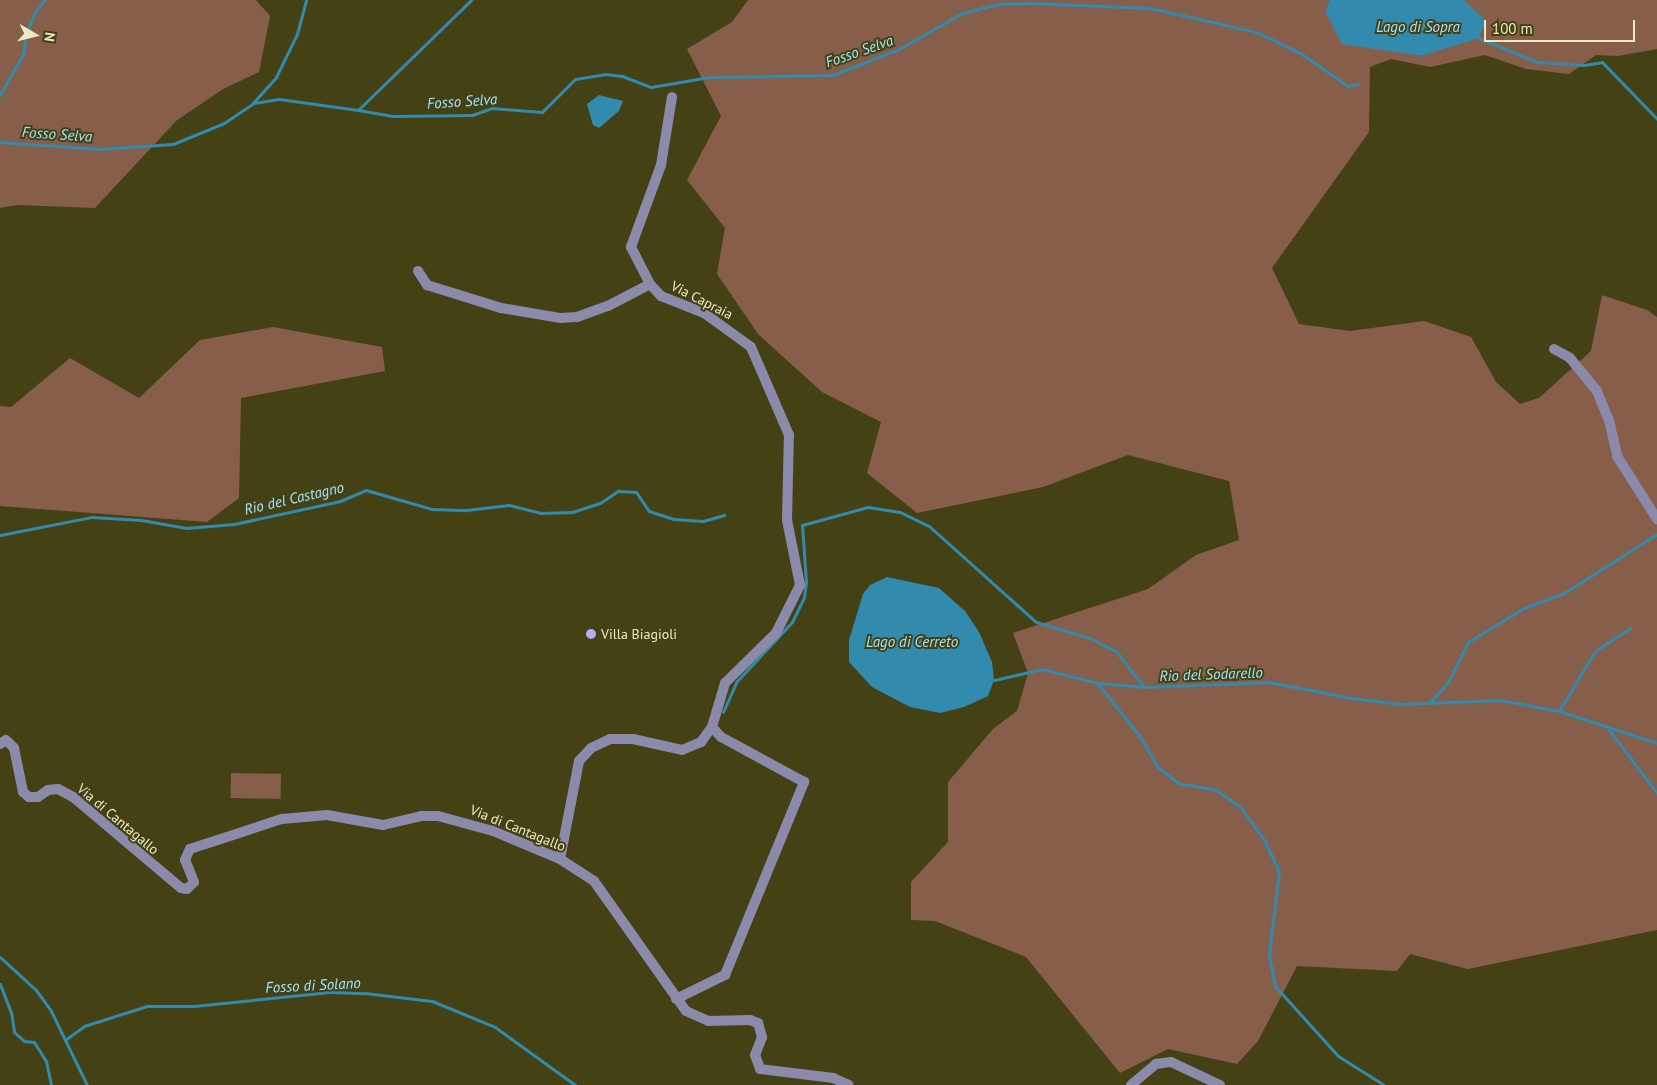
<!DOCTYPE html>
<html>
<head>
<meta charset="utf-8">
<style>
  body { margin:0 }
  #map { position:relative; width:1657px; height:1085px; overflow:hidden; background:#444215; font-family:"PT Sans",sans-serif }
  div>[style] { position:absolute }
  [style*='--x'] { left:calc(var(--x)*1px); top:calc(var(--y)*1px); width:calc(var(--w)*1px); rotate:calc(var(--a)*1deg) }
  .green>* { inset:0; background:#875e4a; transform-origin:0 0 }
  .water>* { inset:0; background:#328bac }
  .stream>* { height:3px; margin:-1.5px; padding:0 1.5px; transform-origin:1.5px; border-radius:1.5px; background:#328bac }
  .minor>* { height:10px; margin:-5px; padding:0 5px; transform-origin:5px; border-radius:5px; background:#8b8aaa }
  .dots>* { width:14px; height:14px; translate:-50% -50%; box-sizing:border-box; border:2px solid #444215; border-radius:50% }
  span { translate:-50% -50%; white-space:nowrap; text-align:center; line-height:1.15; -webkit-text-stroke:4px #444215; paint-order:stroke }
  .street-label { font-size:14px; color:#ebeac1 }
  .poi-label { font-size:14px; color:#ebeac1 }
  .left { translate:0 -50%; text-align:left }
  .water-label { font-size:15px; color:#a1e2fd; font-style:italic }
  .north { position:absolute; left:10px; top:10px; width:50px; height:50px; -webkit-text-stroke:4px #444215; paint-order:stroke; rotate:98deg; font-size:14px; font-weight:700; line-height:20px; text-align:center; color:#ebeac1 }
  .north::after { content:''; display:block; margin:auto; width:18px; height:22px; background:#ebeac1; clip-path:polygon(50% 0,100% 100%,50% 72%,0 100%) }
  .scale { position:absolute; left:1484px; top:20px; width:151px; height:22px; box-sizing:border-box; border:2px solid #ebeac1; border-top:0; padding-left:6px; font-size:15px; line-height:18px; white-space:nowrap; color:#ebeac1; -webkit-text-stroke:4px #444215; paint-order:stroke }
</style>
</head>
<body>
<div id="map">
  <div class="green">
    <div style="clip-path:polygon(0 0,256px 0,270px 16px,259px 72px,223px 89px,176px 121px,95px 208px,17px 205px,0 208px)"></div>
    <div style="clip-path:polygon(748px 0,1330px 0,1325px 11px,1391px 50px,1421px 56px,1443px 48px,1467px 4px,1464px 0,1657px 0,1657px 49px,1618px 56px,1596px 55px,1569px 74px,1526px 69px,1485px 55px,1430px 67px,1391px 59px,1370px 67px,1369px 132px,1272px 268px,1299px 324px,1350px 331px,1424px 321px,1471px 337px,1496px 382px,1520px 404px,1539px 398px,1591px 351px,1602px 295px,1647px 310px,1657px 317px,1657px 930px,1468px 969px,1410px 954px,1397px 971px,1297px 966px,1258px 1041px,1237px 1064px,1168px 1049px,1120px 1073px,1026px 957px,935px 921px,911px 920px,911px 882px,948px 842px,948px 782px,993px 729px,1017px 711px,1028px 673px,1013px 633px,1148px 589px,1196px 555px,1239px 540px,1229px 481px,1128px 455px,1043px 487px,917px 513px,867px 473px,881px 422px,822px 392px,758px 334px,717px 274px,725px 228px,687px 180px,721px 116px,687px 49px,732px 22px)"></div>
    <div style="clip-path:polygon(273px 327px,382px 347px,385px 371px,241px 398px,239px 498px,207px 522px,0 506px,0 406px,11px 407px,70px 358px,139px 398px,200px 340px)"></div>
    <div style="left:231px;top:773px;width:50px;height:25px;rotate:1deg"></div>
  </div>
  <div class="water">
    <div style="clip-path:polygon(1330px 0,1464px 0,1486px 21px,1479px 38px,1421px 56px,1342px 44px,1325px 11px)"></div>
    <div style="clip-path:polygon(599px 95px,623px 101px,619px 111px,599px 128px,593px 125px,587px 104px)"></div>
    <div style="clip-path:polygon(887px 577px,939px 588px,965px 611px,979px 632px,992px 662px,994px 680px,988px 696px,964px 707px,940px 713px,910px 707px,872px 687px,849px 662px,849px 640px,863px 594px,870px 585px)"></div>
  </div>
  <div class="stream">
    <div style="--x:1479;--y:38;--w:63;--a:22.5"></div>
    <div style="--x:1537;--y:62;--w:47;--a:3.7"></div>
    <div style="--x:1584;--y:65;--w:18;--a:-9"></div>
    <div style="--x:1602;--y:62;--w:79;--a:46"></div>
    <div style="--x:0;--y:95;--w:47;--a:-60.7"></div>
    <div style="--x:23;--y:54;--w:20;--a:-81"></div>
    <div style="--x:26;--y:34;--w:24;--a:-68"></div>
    <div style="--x:35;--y:12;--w:15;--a:-53"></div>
    <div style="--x:253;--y:103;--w:26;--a:-9"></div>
    <div style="--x:279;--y:99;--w:80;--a:7.9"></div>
    <div style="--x:358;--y:110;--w:158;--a:-44.2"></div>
    <div style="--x:358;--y:110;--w:35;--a:10"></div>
    <div style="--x:392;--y:116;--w:80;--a:-0.7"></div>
    <div style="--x:472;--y:115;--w:21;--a:-19"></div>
    <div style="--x:492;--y:108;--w:50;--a:4.6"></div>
    <div style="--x:542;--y:112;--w:47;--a:-45"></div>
    <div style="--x:575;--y:79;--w:30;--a:-9"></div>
    <div style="--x:605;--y:74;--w:17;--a:7"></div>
    <div style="--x:622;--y:76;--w:31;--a:21"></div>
    <div style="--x:651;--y:87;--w:59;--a:-9.8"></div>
    <div style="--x:709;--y:77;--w:124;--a:-0.9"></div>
    <div style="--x:833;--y:75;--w:71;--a:-21.5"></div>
    <div style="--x:899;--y:49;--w:73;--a:-29.7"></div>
    <div style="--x:962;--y:13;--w:38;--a:-14"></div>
    <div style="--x:999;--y:4;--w:31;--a:-2"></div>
    <div style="--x:1030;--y:3;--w:120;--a:2.4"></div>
    <div style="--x:1150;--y:8;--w:109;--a:12.8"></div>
    <div style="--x:1256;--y:32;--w:49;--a:25.5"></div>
    <div style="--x:1300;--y:53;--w:58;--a:34.5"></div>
    <div style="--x:1348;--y:86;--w:10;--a:-11"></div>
    <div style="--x:0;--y:142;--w:100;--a:4"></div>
    <div style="--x:100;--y:149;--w:73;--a:-3.9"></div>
    <div style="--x:173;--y:144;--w:55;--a:-22.4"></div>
    <div style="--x:224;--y:123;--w:34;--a:-34"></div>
    <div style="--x:252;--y:104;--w:36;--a:-48"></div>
    <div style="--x:276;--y:77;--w:48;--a:-64"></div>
    <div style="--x:297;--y:34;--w:35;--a:-75"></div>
    <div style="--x:0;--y:535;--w:94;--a:-11.1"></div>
    <div style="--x:92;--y:517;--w:49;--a:3.5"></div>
    <div style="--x:141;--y:520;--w:46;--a:10.1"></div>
    <div style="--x:186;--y:528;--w:48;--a:-4.8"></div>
    <div style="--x:234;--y:524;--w:108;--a:-12.2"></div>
    <div style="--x:340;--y:501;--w:28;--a:-23"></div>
    <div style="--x:366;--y:490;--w:69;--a:16.1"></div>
    <div style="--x:432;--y:509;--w:34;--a:2"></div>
    <div style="--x:466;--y:510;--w:43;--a:-6.6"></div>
    <div style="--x:509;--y:505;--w:32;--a:14"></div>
    <div style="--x:540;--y:513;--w:32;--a:-2"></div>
    <div style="--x:572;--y:512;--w:29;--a:-18"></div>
    <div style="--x:600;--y:503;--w:22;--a:-34"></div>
    <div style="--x:618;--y:491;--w:18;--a:3"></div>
    <div style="--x:636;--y:492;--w:23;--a:56"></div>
    <div style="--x:649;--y:511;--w:25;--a:18"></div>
    <div style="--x:673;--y:519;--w:30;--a:4"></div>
    <div style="--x:703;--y:521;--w:22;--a:-16"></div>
    <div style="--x:994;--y:680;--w:50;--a:-12.7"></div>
    <div style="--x:1043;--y:669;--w:57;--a:14.3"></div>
    <div style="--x:1098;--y:683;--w:47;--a:4.9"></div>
    <div style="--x:1145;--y:687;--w:124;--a:-2.3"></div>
    <div style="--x:1269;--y:682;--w:84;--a:11"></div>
    <div style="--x:1351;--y:698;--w:50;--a:6.8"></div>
    <div style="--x:1401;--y:704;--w:99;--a:-2.3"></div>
    <div style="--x:1500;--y:700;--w:60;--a:10.6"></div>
    <div style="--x:1559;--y:711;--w:103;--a:18.1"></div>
    <div style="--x:1098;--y:684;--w:69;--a:51.5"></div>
    <div style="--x:1141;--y:738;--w:32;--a:60"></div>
    <div style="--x:1157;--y:766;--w:27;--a:39"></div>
    <div style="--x:1178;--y:783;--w:39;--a:10"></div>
    <div style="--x:1216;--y:790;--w:29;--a:34"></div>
    <div style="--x:1240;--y:806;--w:42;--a:54.8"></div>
    <div style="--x:1264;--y:840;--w:34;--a:64"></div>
    <div style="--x:1279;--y:871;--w:85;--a:96.8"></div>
    <div style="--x:1269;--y:955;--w:32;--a:79"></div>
    <div style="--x:1275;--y:986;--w:94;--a:48"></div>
    <div style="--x:1338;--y:1056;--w:54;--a:32.2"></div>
    <div style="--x:1431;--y:701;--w:25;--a:-48"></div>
    <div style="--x:1448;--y:682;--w:45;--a:-63.4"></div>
    <div style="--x:1468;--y:642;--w:66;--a:-31.3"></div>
    <div style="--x:1524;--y:608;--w:43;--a:-20.6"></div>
    <div style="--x:1564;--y:593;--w:110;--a:-32.4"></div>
    <div style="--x:1559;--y:711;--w:70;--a:-59"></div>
    <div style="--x:1595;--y:651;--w:42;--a:-33.3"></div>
    <div style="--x:723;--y:712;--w:34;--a:-66"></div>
    <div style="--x:737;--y:681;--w:81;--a:-47"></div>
    <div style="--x:792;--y:622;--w:28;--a:-64"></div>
    <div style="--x:804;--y:597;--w:15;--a:-82"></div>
    <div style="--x:806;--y:582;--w:57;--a:-94"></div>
    <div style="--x:802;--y:525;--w:68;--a:-15.3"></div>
    <div style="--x:868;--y:507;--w:32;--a:9"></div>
    <div style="--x:900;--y:512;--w:32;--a:26"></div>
    <div style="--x:929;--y:526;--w:144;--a:41.9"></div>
    <div style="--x:1036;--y:622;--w:56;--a:16.5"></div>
    <div style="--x:1090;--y:638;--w:29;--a:27"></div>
    <div style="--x:1116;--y:651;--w:46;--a:52.1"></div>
    <div style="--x:1609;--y:730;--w:79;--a:52.7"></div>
    <div style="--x:0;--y:957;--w:49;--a:42.5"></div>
    <div style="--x:36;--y:990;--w:26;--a:54"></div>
    <div style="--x:51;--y:1011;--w:82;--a:64.1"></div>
    <div style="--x:0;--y:984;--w:30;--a:69"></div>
    <div style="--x:11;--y:1012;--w:20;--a:81"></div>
    <div style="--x:14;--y:1032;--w:13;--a:42"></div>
    <div style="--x:24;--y:1041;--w:10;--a:6"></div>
    <div style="--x:34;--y:1042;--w:22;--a:58"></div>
    <div style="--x:46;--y:1061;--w:25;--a:78"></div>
    <div style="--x:65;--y:1040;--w:24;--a:-36"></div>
    <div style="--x:84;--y:1026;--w:66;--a:-17.6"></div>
    <div style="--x:147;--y:1006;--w:47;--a:0"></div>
    <div style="--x:194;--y:1006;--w:137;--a:-5.9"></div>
    <div style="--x:330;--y:992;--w:35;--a:2"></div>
    <div style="--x:365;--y:993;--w:67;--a:6.8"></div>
    <div style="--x:432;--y:1001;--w:68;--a:22.4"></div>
    <div style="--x:495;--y:1027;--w:99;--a:35.9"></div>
  </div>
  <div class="minor">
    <div style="--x:418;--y:271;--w:17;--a:57"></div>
    <div style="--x:427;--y:285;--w:77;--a:17.3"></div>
    <div style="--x:501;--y:308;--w:61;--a:9.5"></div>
    <div style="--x:561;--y:318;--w:16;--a:-4"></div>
    <div style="--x:577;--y:317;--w:33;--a:-20"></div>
    <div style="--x:608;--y:306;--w:47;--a:-27.6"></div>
    <div style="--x:1554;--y:349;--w:18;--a:29"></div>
    <div style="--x:1570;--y:358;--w:43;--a:50.7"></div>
    <div style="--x:1597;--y:391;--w:31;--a:68"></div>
    <div style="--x:1609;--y:420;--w:37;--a:77"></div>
    <div style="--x:1617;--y:456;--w:75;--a:57.6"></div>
    <div style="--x:0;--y:744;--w:7;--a:-34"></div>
    <div style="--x:6;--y:740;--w:11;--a:45"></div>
    <div style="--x:14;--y:748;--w:45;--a:78.4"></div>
    <div style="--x:23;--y:792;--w:8;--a:40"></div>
    <div style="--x:29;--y:797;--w:9;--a:0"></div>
    <div style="--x:38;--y:797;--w:12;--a:-35"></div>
    <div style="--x:48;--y:790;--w:10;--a:-6"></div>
    <div style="--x:58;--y:789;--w:17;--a:28"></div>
    <div style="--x:73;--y:797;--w:141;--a:40.1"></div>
    <div style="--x:181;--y:888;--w:6;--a:9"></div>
    <div style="--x:187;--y:889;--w:10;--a:-45"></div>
    <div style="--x:194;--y:882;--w:24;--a:-112"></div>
    <div style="--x:185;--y:860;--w:12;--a:-66"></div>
    <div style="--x:190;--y:849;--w:97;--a:-18.1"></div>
    <div style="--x:282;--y:819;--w:45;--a:-5.1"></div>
    <div style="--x:327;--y:815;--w:57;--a:10.1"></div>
    <div style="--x:383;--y:825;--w:39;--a:-13"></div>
    <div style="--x:421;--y:816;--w:17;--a:0"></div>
    <div style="--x:438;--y:816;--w:57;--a:15.3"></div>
    <div style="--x:493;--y:831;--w:73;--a:22.7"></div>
    <div style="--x:560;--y:859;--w:40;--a:32.9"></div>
    <div style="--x:594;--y:881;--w:159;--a:54.7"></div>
    <div style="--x:686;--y:1011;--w:24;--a:24"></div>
    <div style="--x:708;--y:1021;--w:42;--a:-1.4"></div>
    <div style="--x:750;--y:1020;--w:9;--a:21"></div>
    <div style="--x:758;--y:1023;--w:15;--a:74"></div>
    <div style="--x:762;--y:1037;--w:19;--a:111"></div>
    <div style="--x:755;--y:1055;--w:15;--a:70"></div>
    <div style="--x:760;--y:1069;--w:74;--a:7"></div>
    <div style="--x:833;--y:1078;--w:17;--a:24"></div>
    <div style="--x:560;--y:859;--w:100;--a:-79"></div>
    <div style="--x:579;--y:761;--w:18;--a:-47"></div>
    <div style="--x:591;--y:748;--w:21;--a:-25"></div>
    <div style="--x:610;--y:739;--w:23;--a:0"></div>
    <div style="--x:633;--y:739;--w:50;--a:12.7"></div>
    <div style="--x:682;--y:750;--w:21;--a:-23"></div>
    <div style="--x:701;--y:742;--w:19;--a:-54"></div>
    <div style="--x:712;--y:727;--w:46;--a:-73.5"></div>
    <div style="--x:725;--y:683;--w:71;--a:-44.4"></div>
    <div style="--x:776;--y:633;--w:54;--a:-63.4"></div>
    <div style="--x:800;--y:585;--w:66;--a:-101.3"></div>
    <div style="--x:787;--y:520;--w:85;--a:-88.7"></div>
    <div style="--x:789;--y:435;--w:96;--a:-113.4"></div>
    <div style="--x:751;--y:347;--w:58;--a:-144.1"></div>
    <div style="--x:704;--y:313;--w:46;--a:-158.4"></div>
    <div style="--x:661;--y:296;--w:16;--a:-133"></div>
    <div style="--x:650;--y:284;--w:42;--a:-117.2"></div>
    <div style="--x:631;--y:247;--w:87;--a:-69.9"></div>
    <div style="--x:661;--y:165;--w:69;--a:-80.8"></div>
    <div style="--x:676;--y:999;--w:55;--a:-26.1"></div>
    <div style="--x:725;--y:975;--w:209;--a:-67.7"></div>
    <div style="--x:804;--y:782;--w:94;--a:-151.5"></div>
    <div style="--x:721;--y:737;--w:13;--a:-132"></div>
    <div style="--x:1131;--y:1085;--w:33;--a:-40"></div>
    <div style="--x:1156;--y:1064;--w:15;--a:-8"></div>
    <div style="--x:1171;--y:1062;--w:54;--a:25.1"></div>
  </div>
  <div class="dots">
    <div style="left:591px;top:634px;background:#b2adfa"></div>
  </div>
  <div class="street-label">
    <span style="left:702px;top:300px;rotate:27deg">Via Capraia</span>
    <span style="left:118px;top:819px;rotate:40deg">Via di Cantagallo</span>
    <span style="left:518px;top:828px;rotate:22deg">Via di Cantagallo</span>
  </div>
  <div class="poi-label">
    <span class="left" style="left:601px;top:634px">Villa Biagioli</span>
  </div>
  <div class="water-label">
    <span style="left:1418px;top:27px">Lago di Sopra</span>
    <span style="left:859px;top:51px;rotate:-19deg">Fosso Selva</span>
    <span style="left:462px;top:101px;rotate:-4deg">Fosso Selva</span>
    <span style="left:57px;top:134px;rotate:4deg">Fosso Selva</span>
    <span style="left:294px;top:498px;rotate:-13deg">Rio del Castagno</span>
    <span style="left:912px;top:642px">Lago di Cerreto</span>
    <span style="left:1211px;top:674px;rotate:-2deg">Rio del Sodarello</span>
    <span style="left:313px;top:985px;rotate:-3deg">Fosso di Solano</span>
  </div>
  <div class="north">N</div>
  <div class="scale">100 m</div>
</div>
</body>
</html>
